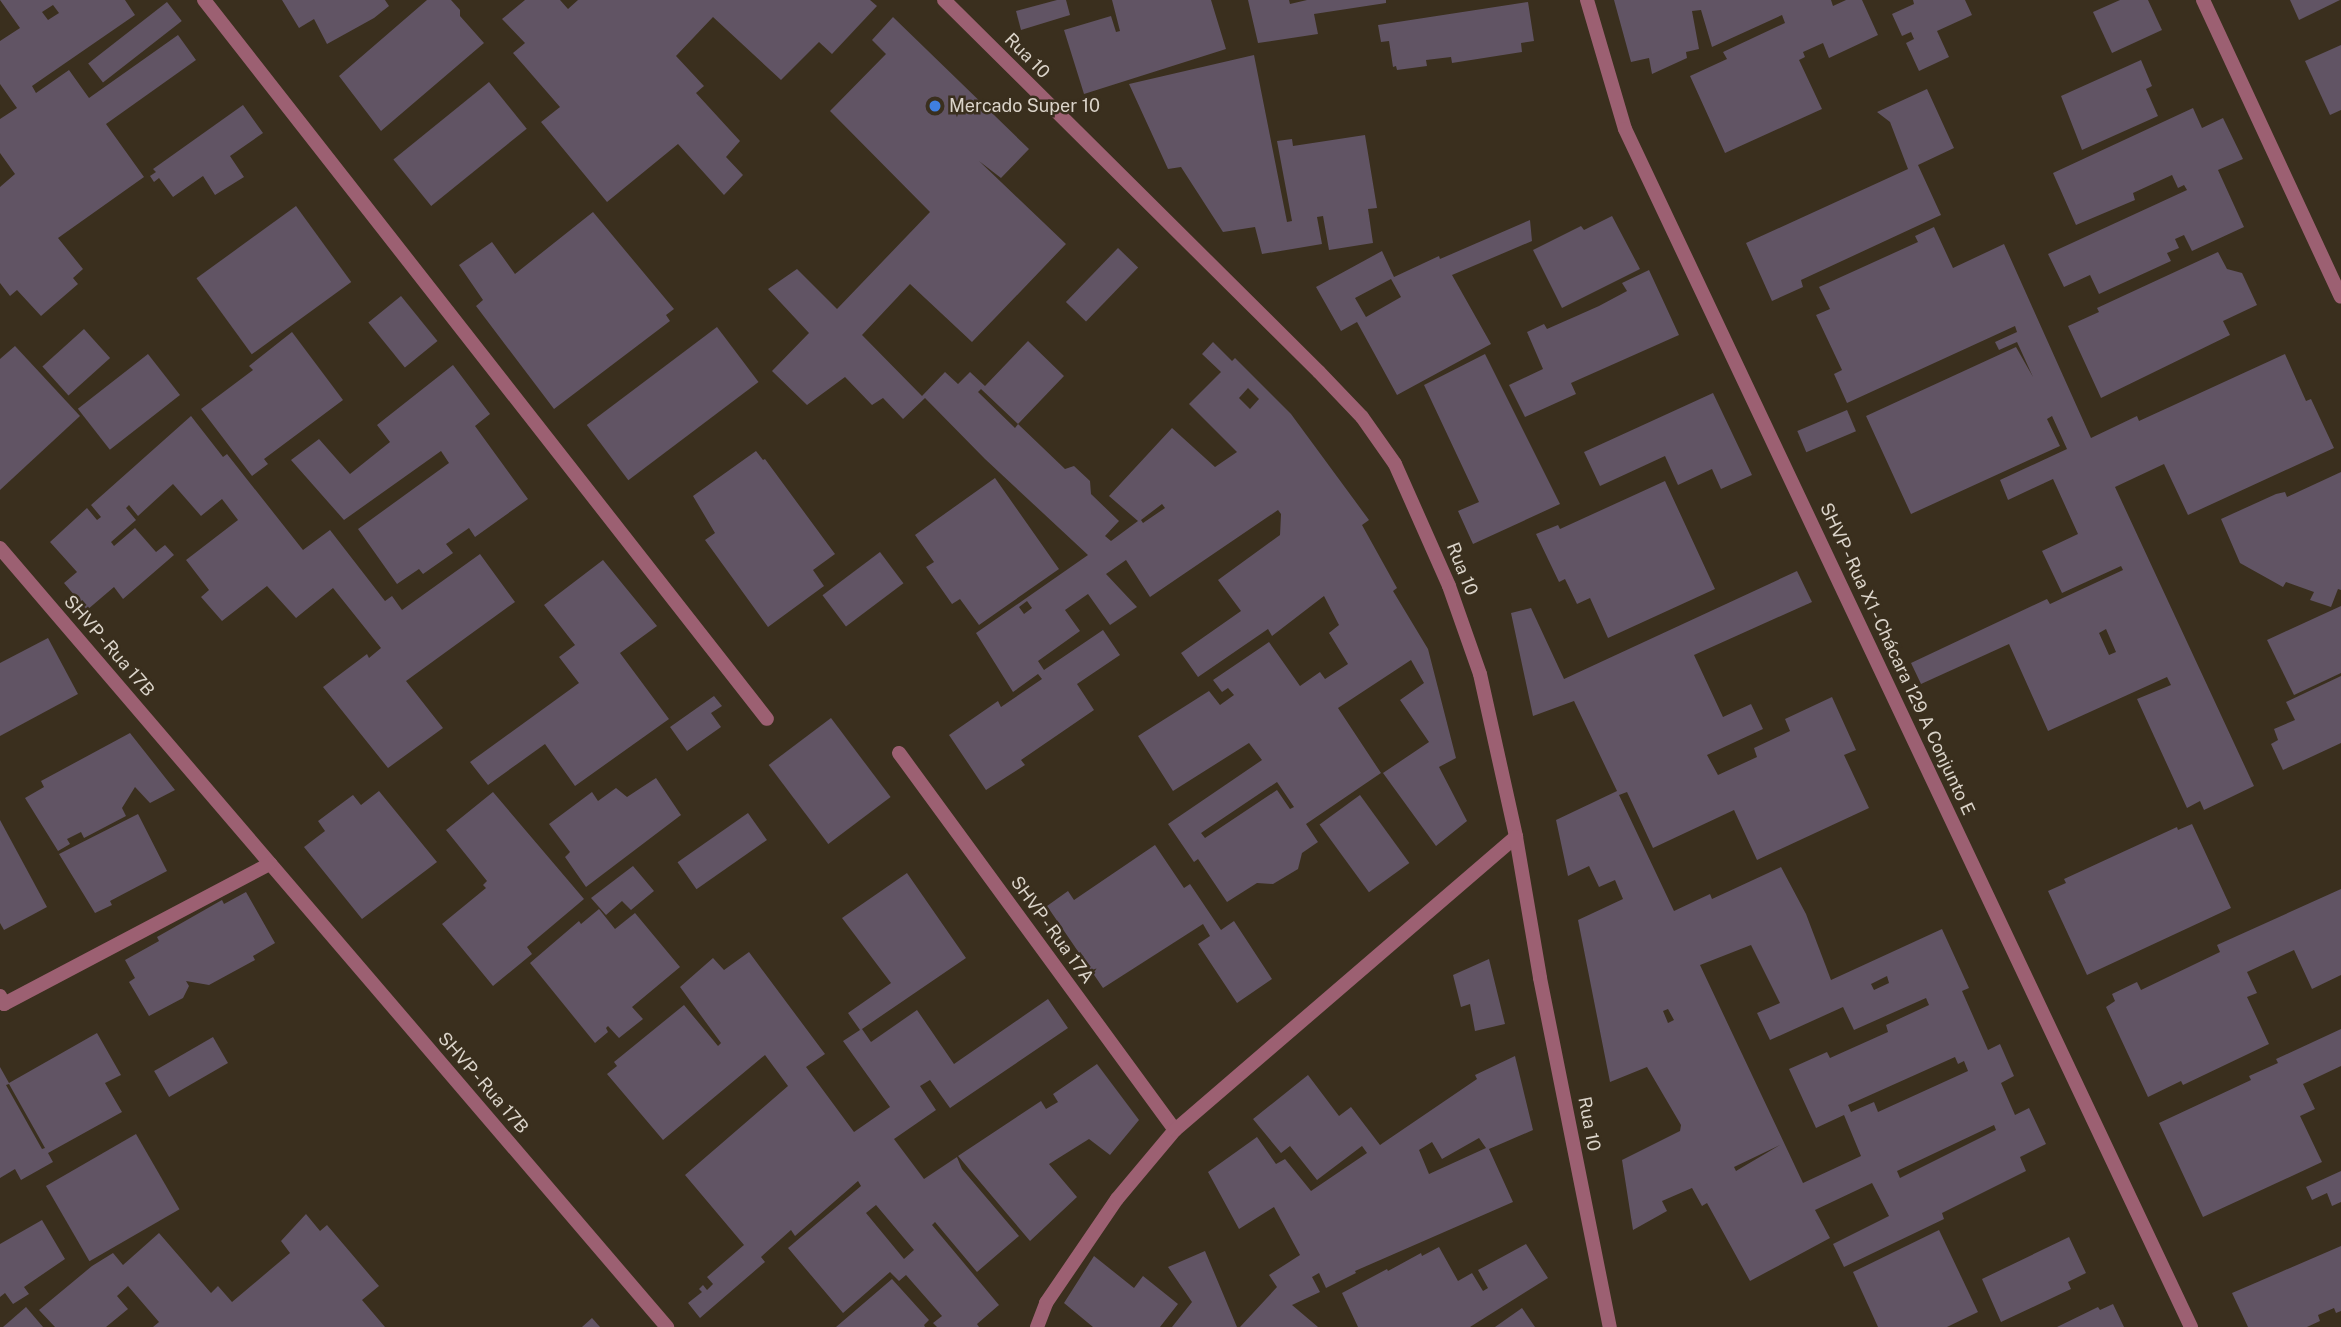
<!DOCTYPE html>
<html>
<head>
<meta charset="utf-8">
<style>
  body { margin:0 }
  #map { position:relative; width:2341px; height:1327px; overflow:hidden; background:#3a2f1e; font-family:"Public Sans",sans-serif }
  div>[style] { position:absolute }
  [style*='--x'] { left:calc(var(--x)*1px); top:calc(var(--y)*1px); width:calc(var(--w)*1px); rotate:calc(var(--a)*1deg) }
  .building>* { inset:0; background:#615464; transform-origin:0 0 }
  .minor>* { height:14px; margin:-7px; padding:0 7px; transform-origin:7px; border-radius:7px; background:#9c6072 }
  .tertiary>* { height:14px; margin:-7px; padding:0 7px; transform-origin:7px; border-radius:7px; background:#9c6072 }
  .dots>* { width:19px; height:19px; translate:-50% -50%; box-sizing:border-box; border:4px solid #3a2f1e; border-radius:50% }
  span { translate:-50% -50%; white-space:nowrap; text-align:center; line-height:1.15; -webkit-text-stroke:5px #3a2f1e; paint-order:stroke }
  .street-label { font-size:18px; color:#dbd4ca }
  .poi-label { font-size:18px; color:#dbd4ca }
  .left { translate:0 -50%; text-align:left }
</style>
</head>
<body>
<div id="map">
  <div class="building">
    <div style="clip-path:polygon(evenodd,0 0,125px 0,135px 15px,32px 86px,36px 93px,69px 70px,89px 98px,178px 35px,196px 60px,106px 124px,144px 177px,58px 238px,83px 269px,73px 278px,78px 284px,41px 316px,17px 290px,10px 296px,0 283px,0 187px,15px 174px,0 153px,0 119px,17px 108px,0 84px,0 41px,20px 28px,0 0,53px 5px,59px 13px,48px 20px,42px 12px,53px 5px)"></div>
    <div style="clip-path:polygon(282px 0,385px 0,389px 6px,374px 18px,327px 44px,314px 19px,299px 28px)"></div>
    <div style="clip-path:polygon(427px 0,451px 0,460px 10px,460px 16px,484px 43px,381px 131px,339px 76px)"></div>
    <div style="clip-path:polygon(525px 0,560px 0,568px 9px,578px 0,870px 0,877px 6px,832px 54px,819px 42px,781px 80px,713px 17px,676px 56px,704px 86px,696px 93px,740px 141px,726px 157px,743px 175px,724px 195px,678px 144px,607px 202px,541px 122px,560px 107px,513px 53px,525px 43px,502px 19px)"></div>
    <div style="clip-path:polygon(1057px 0,1066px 0,1070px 15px,1021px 30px,1016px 11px)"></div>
    <div style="clip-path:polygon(1112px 0,1211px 0,1226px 49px,1084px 94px,1064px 30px,1111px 16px,1116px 32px,1120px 31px)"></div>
    <div style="clip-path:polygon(1248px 0,1289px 0,1290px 4px,1307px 0,1386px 0,1386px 3px,1314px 14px,1318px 34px,1258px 43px)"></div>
    <div style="clip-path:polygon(1614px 0,1831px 0,1833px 6px,1846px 0,1862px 0,1878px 35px,1829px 58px,1823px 43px,1803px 52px,1805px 57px,1799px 60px,1822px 109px,1725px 153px,1690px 76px,1727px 59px,1723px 52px,1785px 23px,1782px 15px,1712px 47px,1701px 10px,1692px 11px,1699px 49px,1686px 52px,1687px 58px,1652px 74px,1649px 58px,1631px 62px)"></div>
    <div style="clip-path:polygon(1913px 0,1965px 0,1972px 15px,1937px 31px,1949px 57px,1919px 71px,1906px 43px,1914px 39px,1911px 32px,1902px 36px,1892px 14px,1914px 4px)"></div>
    <div style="clip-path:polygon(2120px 0,2148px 0,2162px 30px,2112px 53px,2093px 12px)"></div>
    <div style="clip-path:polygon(2290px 0,2340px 0,2299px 20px)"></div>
    <div style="left:167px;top:2px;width:24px;height:100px;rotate:52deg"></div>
    <div style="clip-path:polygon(1528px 2px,1534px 41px,1521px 43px,1522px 52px,1452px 63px,1451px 57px,1426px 60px,1427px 66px,1397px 70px,1396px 66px,1393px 67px,1389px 41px,1381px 42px,1378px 25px)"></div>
    <div style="clip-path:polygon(evenodd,893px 17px,1029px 149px,1001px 178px,979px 161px,1066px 244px,972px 342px,910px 284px,862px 335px,922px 396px,945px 372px,958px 384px,970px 372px,985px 386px,1028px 341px,1064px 376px,1018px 424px,981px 389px,978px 392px,1015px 428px,1018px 424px,1065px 469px,1074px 466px,1090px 481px,1091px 494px,1119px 521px,1105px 536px,1111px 541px,1138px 521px,1109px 496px,1172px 428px,1215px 467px,1237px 452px,1189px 404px,1221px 372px,1202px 354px,1213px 342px,1232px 361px,1235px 358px,1291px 414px,1369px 520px,1362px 525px,1397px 588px,1393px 591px,1428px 649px,1456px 758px,1439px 767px,1467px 821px,1436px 846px,1383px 773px,1429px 742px,1400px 700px,1424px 683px,1411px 660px,1338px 708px,1381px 773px,1306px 824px,1318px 842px,1302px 853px,1298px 869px,1273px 884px,1257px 883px,1227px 902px,1198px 859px,1194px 862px,1168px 824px,1262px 760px,1249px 743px,1173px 791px,1138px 736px,1209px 691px,1220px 705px,1234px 695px,1228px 688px,1222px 692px,1213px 680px,1269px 642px,1300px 686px,1320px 672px,1325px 679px,1348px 664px,1329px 633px,1339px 625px,1324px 596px,1272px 636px,1268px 629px,1198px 677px,1181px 653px,1241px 611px,1218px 580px,1280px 535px,1281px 514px,1278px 510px,1150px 597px,1126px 560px,1106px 574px,1137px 607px,1110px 625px,1088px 594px,1065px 610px,1080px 631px,1038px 661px,1044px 670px,1103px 630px,1120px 655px,1077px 684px,1094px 710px,1021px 760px,1025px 765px,986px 790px,949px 735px,998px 701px,1001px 707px,1042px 679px,1038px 674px,1013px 692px,976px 633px,1088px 555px,985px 459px,925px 398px,903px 419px,883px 398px,872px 405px,845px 377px,807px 405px,772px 371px,809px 333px,768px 289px,797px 269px,837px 309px,930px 212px,830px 111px,886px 54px,872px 40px,893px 17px,1248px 388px,1259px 399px,1250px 409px,1239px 398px,1248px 388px,893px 17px,1162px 504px,1165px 508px,1143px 523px,1141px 520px,1162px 504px,893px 17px,1027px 601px,1032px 608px,1024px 614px,1019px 607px,1027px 601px,893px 17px,1277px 782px,1294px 807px,1290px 809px,1277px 790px,1205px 838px,1201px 833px,1277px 782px)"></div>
    <div style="clip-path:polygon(2341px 45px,2341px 110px,2330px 115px,2305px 61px)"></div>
    <div style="clip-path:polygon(1254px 55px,1287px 222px,1292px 221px,1277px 141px,1292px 139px,1293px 146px,1365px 135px,1377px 208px,1368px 209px,1373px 243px,1329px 250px,1323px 216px,1317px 217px,1322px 244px,1262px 254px,1255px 227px,1223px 232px,1181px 167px,1168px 169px,1129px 84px)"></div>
    <div style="clip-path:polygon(2141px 60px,2152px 86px,2146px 89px,2158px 116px,2082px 150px,2061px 96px)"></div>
    <div style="left:489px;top:82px;width:60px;height:123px;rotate:51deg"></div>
    <div style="clip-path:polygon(1927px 89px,1954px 148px,1918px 165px,1941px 215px,1801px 280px,1803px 287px,1772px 301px,1746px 243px,1908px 169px,1890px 122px,1877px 112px)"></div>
    <div style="clip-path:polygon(243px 105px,263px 133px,230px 156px,244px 177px,215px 195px,203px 176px,173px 197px,159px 178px,154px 182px,150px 176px,156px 172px,153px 169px)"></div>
    <div style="clip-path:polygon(2193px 108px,2202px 128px,2223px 118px,2243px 159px,2218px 170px,2244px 227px,2192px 251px,2184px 235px,2175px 239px,2179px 248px,2167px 253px,2171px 261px,2099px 294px,2090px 275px,2064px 287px,2048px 254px,2187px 190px,2184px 185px,2178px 188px,2172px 175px,2133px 193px,2135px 200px,2076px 225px,2053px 173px)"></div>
    <div style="left:296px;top:206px;width:94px;height:123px;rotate:54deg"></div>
    <div style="clip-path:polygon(593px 212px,674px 309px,666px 315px,670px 321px,554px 409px,476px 306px,483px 300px,459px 265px,492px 242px,515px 274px)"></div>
    <div style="clip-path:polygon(1612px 216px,1640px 269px,1562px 308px,1533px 250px,1581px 226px,1584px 230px)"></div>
    <div style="clip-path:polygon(evenodd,1530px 220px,1532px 241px,1452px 275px,1491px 344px,1397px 395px,1357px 322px,1341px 331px,1316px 287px,1382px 251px,1394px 277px,1439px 256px,1440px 259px,1530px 220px,1391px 279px,1401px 297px,1366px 317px,1355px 298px,1391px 279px)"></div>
    <div style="clip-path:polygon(evenodd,1934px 227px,1953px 268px,2004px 244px,2091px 438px,2137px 416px,2139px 421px,2285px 354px,2306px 401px,2311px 399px,2334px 448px,2188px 515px,2164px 464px,2115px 487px,2254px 786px,2204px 810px,2200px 801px,2187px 808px,2137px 699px,2171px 685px,2167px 677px,2048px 731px,2009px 644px,1921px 684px,1911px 663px,2047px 599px,2050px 604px,2123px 570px,2121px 566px,2062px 593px,2042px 551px,2078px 534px,2053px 479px,2008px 500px,2000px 480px,2067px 449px,2052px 416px,2047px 419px,2060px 446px,1911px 514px,1866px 416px,2016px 347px,2033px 377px,2017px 342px,1999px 350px,1995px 342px,2017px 332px,2015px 326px,1847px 403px,1834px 374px,1842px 370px,1816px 315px,1830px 309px,1819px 287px,1918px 242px,1915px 236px,1934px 227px,2106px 629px,2116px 652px,2109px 655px,2099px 633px,2106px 629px)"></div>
    <div style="left:1118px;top:248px;width:28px;height:75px;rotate:44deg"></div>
    <div style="clip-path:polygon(2218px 252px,2227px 269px,2242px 273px,2257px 305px,2223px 321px,2230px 335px,2101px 398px,2068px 326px,2099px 312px,2097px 308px)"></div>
    <div style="clip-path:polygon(1649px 270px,1679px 335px,1571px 383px,1576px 394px,1525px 417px,1509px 385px,1543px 369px,1527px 332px,1544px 324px,1547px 329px,1599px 306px,1627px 291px,1622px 283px)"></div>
    <div style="left:401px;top:296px;width:58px;height:42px;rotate:51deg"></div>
    <div style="left:717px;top:327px;width:69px;height:163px;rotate:53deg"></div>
    <div style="left:84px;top:329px;width:39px;height:56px;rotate:48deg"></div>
    <div style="clip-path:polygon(292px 332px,343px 400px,264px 459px,268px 464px,252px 476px,201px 409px,253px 370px,249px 366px)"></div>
    <div style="clip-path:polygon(15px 346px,80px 416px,0 490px,0 359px)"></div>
    <div style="left:148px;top:354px;width:52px;height:89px;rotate:52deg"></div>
    <div style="clip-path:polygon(1485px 354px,1560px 504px,1473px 544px,1458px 511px,1479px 502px,1424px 385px)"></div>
    <div style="clip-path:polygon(453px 365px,490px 414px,475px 426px,528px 499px,475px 537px,469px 528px,446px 544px,453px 553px,423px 574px,419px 569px,397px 584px,358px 529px,449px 463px,441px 451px,344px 520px,291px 460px,319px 439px,350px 474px,390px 442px,377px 425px)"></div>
    <div style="clip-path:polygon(1713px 393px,1752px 475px,1721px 489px,1712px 469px,1678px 485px,1665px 456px,1600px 486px,1584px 452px)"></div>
    <div style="left:1847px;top:410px;width:23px;height:54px;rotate:67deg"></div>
    <div style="clip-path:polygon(191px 416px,223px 457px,227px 454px,303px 550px,330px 530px,385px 601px,392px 596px,402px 610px,480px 554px,515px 602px,406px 681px,443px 728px,388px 768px,323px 687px,367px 654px,369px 658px,381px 648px,333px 588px,296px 618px,267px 586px,222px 621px,201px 597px,209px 590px,186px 560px,238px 520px,222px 499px,201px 516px,173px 484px,138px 516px,129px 505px,126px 508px,136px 520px,111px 542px,114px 546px,135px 528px,156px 552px,165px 545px,174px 555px,123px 599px,114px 587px,87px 610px,64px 583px,77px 572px,50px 542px,87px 508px,97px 520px,101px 517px,91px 505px)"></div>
    <div style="clip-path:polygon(756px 451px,763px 460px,765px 459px,835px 554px,813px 570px,824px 586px,768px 627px,705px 540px,715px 533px,693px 496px)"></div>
    <div style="clip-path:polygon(2341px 472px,2341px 590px,2338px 589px,2331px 607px,2310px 600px,2314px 592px,2286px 582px,2283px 587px,2240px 563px,2221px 519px,2276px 494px,2285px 492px,2287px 497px)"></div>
    <div style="clip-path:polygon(995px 478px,1059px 569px,979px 625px,960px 599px,952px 604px,926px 567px,934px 562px,915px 535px)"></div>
    <div style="clip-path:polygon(1665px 481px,1715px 589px,1608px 638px,1590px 598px,1577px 604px,1565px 579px,1559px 582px,1536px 534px,1558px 525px,1560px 529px)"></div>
    <div style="left:880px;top:552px;width:39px;height:72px;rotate:53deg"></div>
    <div style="clip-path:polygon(603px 560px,657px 626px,620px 653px,669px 719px,575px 786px,545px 744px,488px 785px,470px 762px,579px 683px,559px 657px,575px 645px,544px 605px)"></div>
    <div style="clip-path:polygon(evenodd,1797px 571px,1812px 602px,1694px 655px,1723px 717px,1751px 704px,1763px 729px,1707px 755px,1718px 775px,1757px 757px,1754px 748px,1790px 731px,1785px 719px,1832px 697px,1856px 750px,1844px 755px,1869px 808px,1757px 860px,1734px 810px,1653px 848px,1627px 792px,1619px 795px,1674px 911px,1710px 894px,1712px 899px,1781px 867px,1806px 914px,1831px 980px,1942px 929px,1969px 988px,1962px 991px,1988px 1050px,2000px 1044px,2014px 1076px,2001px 1083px,2015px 1115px,2029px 1108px,2046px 1144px,2020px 1157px,2026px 1171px,1942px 1213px,1944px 1219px,1844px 1267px,1833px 1244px,1889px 1216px,1872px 1183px,1815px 1210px,1830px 1238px,1750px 1281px,1707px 1203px,1702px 1206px,1692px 1188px,1662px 1201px,1667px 1211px,1633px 1230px,1622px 1160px,1680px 1131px,1681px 1125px,1647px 1067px,1610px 1082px,1578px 920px,1623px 899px,1615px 880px,1599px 887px,1589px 866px,1568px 876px,1556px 820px,1617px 791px,1574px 701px,1533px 716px,1511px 613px,1531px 608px,1564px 679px,1797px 571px,1751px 945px,1780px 1003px,1757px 1013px,1770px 1040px,1843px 1007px,1854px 1030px,1926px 998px,1929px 1005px,1886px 1025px,1888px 1032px,1830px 1058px,1827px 1052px,1789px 1069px,1816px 1128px,1844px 1115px,1861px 1156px,1803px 1183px,1700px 965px,1751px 945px,1797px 571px,1887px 976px,1889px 983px,1874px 990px,1871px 984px,1887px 976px,1797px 571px,1668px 1009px,1674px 1020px,1668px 1023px,1663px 1011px,1668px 1009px,1797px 571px,1955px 1057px,1958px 1064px,1964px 1061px,1968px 1071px,1878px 1112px,1874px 1102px,1851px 1112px,1848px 1105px,1955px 1057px,1797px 571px,1994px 1125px,1996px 1130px,1900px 1178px,1897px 1171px,1994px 1125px,1797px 571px,1780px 1145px,1736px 1171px,1734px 1167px,1780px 1145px)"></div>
    <div style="clip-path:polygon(2341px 606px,2341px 673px,2294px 695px,2267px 640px)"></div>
    <div style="clip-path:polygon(48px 638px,78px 694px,0 736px,0 663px)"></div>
    <div style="clip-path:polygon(2341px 676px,2341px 743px,2283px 770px,2271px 744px,2278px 740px,2274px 729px,2295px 720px,2286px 702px)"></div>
    <div style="clip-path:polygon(714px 696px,722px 706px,711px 713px,721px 727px,687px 751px,670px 727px)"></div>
    <div style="left:831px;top:718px;width:99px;height:78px;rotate:53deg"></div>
    <div style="clip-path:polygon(130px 733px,175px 790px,150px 803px,135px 787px,122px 808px,126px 816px,84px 838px,81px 832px,67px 839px,70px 844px,58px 851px,25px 798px,44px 787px,41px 781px)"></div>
    <div style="clip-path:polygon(656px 778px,681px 815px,586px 887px,565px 857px,570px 852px,549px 824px,592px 792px,598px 801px,616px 788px,627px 797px)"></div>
    <div style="clip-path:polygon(379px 791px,437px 862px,362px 919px,304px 847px,325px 831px,318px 821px,353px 795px,361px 805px)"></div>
    <div style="clip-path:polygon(493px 792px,584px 899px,527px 947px,532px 954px,493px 986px,442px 924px,486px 888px,483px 885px,487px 881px,446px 830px)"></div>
    <div style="left:1360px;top:795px;width:84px;height:50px;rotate:54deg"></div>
    <div style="left:748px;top:813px;width:33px;height:86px;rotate:55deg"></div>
    <div style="clip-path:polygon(138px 814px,167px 871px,110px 901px,112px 905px,95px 913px,59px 854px)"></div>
    <div style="clip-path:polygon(0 820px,47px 907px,4px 930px,0 923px)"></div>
    <div style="clip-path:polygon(2192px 824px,2231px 908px,2087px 975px,2048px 891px,2066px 883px,2064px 879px,2177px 827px,2178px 830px)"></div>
    <div style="clip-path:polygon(1155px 845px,1184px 888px,1190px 884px,1221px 930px,1234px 921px,1272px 979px,1237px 1003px,1198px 944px,1210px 936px,1203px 924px,1103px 988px,1047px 906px,1068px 891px,1074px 900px)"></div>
    <div style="clip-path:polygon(633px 866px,654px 891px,631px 910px,622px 901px,606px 915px,591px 898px)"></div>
    <div style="clip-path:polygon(evenodd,907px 873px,966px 958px,862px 1029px,871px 1042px,917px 1010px,954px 1064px,1048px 999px,1068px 1028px,950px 1108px,930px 1080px,920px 1086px,936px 1110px,894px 1139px,924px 1179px,957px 1157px,962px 1169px,1019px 1236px,977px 1272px,935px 1222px,932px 1225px,999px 1305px,977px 1324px,979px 1327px,937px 1327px,933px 1323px,942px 1316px,906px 1275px,899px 1281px,890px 1272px,843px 1313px,788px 1248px,861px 1186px,858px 1181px,795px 1236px,791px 1230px,761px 1257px,765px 1262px,700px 1318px,688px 1303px,702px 1292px,699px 1289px,703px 1285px,707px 1290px,713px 1284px,707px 1277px,744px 1245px,685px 1175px,788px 1086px,765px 1055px,663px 1140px,607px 1074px,617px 1066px,614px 1062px,684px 1005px,718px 1046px,721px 1043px,680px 987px,713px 958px,724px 970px,749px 952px,825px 1054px,806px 1067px,854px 1132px,890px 1107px,843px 1041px,860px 1030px,848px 1013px,891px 983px,842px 918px,907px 873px,876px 1205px,914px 1250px,904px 1259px,866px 1213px,876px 1205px)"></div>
    <div style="clip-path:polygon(2341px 889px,2341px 975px,2312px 989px,2294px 950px,2247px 972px,2257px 993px,2247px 997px,2269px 1044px,2183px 1085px,2181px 1081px,2148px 1097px,2106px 1007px,2115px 1001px,2112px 994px,2137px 982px,2141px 990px,2220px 952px,2217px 945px)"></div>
    <div style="clip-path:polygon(246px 892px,275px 943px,253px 956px,255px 960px,209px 985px,186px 981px,189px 986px,183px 998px,149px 1016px,129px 982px,135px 978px,125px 960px,159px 941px,157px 937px,222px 900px,224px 904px)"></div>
    <div style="clip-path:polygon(599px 909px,615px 929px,635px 913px,680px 967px,632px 1007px,643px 1019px,619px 1038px,608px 1026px,606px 1028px,608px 1032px,595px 1043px,530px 963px,579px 921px,581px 924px)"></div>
    <div style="clip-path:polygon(1489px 959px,1505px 1024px,1475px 1031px,1470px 1004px,1461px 1007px,1453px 975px)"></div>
    <div style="clip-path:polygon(2341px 1029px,2341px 1066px,2303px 1084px,2315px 1109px,2300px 1116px,2322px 1162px,2203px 1217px,2159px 1123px,2251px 1080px,2249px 1076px,2278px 1063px,2276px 1059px)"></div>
    <div style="clip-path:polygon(evenodd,97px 1033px,121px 1075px,105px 1083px,122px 1112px,48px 1153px,53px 1162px,21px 1180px,15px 1169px,0 1178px,0 1067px,9px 1083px,97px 1033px,9px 1084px,45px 1148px,42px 1149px,6px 1085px,9px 1084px)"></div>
    <div style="left:213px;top:1037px;width:30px;height:68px;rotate:60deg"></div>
    <div style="clip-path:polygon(evenodd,1515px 1056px,1533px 1130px,1489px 1149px,1513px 1202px,1355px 1271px,1356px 1273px,1326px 1288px,1319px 1273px,1312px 1277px,1320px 1292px,1292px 1305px,1318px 1327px,1240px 1327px,1277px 1287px,1269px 1275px,1300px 1255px,1274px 1207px,1239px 1229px,1208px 1172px,1257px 1137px,1276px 1164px,1285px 1159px,1311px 1191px,1367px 1153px,1362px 1146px,1317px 1180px,1290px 1146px,1281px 1153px,1253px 1119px,1308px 1075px,1339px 1116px,1351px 1107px,1380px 1145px,1477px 1079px,1475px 1075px,1515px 1056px,1479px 1138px,1486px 1148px,1429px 1174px,1419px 1150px,1432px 1142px,1442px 1159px,1479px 1138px)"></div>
    <div style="clip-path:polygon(1097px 1064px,1139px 1120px,1110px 1155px,1089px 1139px,1049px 1164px,1077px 1197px,1030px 1241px,958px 1156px,1041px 1101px,1046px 1109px,1058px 1102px,1053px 1094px)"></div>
    <div style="left:136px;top:1134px;width:87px;height:104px;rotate:60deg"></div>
    <div style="clip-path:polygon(2341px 1171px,2341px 1202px,2332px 1206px,2327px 1193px,2312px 1200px,2306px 1187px)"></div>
    <div style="clip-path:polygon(306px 1214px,320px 1231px,327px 1225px,379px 1286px,362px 1300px,385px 1327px,153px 1327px,159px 1322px,128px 1286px,117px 1296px,128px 1309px,106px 1327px,55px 1327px,39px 1310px,92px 1266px,113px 1253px,123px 1265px,159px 1233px,211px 1293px,218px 1286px,232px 1302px,290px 1253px,281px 1241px)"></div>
    <div style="clip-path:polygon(42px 1220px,65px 1259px,24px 1287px,29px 1294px,13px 1304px,5px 1293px,0 1297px,0 1244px)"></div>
    <div style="clip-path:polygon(1939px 1230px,1978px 1312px,1947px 1327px,1878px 1327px,1853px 1272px)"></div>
    <div style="clip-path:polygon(2069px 1237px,2086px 1273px,2068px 1282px,2071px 1289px,2001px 1322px,1982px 1279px)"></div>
    <div style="clip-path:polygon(1526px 1244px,1548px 1278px,1470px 1327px,1358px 1327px,1342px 1293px,1387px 1269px,1388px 1271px,1421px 1253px,1422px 1256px,1439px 1247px,1458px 1281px,1472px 1273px,1483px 1291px,1488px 1288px,1478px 1270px)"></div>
    <div style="clip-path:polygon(2341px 1246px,2341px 1311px,2336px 1313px,2334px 1308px,2318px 1315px,2320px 1321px,2307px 1327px,2248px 1327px,2232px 1293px)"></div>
    <div style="clip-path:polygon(1205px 1251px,1237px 1327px,1172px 1327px,1192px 1302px,1168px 1267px)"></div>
    <div style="clip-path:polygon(1094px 1256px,1134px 1288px,1143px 1276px,1178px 1304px,1160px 1327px,1093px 1327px,1064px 1303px)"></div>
    <div style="clip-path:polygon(892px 1279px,929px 1320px,924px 1325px,925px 1327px,836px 1327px)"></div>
    <div style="clip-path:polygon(2113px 1304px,2124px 1327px,2057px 1327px,2098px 1307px,2100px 1310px)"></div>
    <div style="clip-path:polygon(26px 1307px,43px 1327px,3px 1327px)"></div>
    <div style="clip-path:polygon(1522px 1308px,1535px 1327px,1495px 1327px)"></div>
    <div style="clip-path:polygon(592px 1318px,600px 1327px,582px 1327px)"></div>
  </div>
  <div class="minor">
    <div style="--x:204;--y:0;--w:913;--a:51.94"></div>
    <div style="--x:1587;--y:0;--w:134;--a:73.6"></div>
    <div style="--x:1625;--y:129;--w:1325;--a:64.71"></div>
    <div style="--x:2203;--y:0;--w:327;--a:65.1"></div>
    <div style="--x:0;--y:548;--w:1026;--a:49.43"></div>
    <div style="--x:899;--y:753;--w:467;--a:53.8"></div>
    <div style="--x:0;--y:996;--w:9;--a:63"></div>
    <div style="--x:4;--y:1004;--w:301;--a:-27.8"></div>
    <div style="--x:1037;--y:1327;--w:26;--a:-69"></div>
    <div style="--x:1046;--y:1303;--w:126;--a:-55.7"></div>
    <div style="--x:1117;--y:1199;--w:90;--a:-50"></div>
    <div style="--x:1175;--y:1130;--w:450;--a:-40.7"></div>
  </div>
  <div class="tertiary">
    <div style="--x:944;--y:0;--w:528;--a:44.77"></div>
    <div style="--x:1319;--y:372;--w:62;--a:46.3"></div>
    <div style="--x:1362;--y:417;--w:57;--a:54.9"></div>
    <div style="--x:1395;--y:464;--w:133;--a:66.1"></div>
    <div style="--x:1449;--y:586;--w:93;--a:70.6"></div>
    <div style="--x:1480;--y:674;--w:167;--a:77.5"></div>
    <div style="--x:1516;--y:837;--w:143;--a:80.3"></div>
    <div style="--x:1540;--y:978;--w:356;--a:78.7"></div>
  </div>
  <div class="dots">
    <div style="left:935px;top:106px;background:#3f7fe0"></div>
  </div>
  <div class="street-label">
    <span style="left:1027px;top:56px;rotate:45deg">Rua 10</span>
    <span style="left:1462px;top:569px;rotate:68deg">Rua 10</span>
    <span style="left:109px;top:646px;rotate:49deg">SHVP - Rua 17B</span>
    <span style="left:1897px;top:659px;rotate:65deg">SHVP - Rua X1 - Chácara 129 A Conjunto E</span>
    <span style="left:1052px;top:930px;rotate:54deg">SHVP - Rua 17A</span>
    <span style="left:483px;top:1083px;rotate:49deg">SHVP - Rua 17B</span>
    <span style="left:1589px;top:1124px;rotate:79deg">Rua 10</span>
  </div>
  <div class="poi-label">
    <span class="left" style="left:949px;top:106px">Mercado Super 10</span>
  </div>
</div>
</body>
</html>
